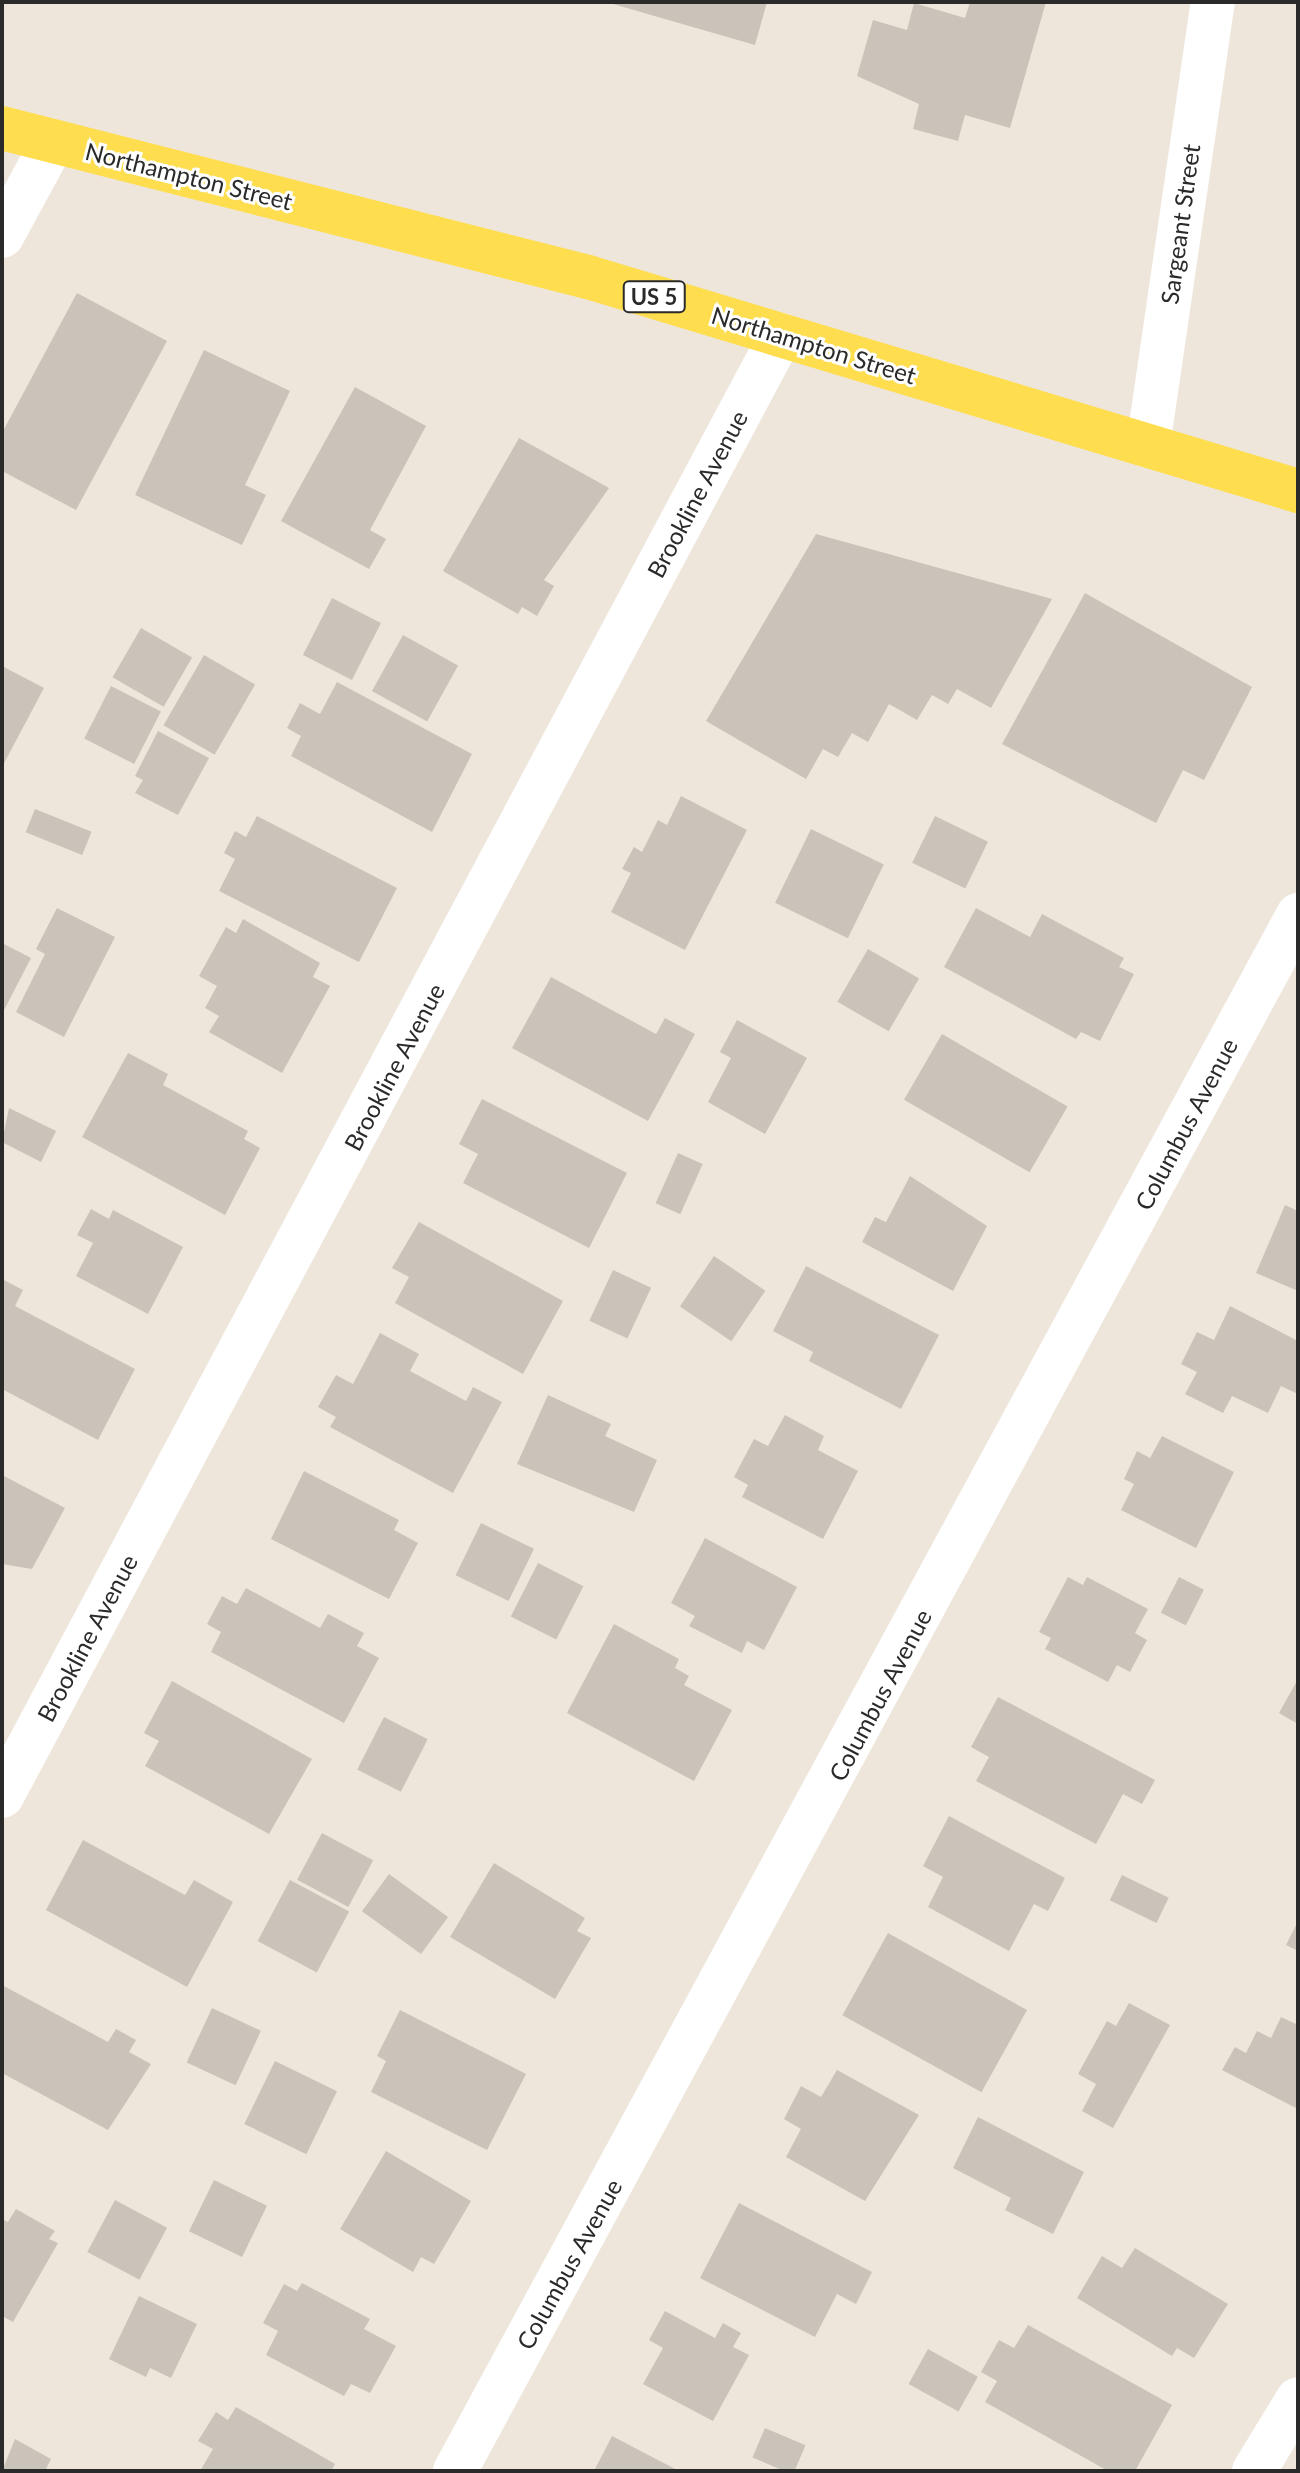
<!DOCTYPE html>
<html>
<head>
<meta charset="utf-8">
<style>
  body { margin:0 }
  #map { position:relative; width:1300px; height:2473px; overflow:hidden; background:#eee6db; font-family:Lato,sans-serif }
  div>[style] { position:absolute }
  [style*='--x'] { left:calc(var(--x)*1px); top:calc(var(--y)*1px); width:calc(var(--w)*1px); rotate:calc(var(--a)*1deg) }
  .building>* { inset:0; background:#c9c3ba; transform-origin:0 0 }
  .minor>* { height:44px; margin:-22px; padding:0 22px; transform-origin:22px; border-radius:22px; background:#fff }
  .major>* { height:44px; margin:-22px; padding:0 22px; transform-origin:22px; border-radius:22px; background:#fedd4f }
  span { translate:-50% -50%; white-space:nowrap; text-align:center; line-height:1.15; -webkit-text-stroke:6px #fff; paint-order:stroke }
  .shield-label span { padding:2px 6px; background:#fff; border:2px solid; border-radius:6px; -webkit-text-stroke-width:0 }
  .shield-label { font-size:22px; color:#2a2a2a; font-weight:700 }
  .street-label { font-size:24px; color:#2a2a2a }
  .frame { position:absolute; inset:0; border:4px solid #2a2a2a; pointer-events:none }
</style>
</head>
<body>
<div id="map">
  <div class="building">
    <div style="clip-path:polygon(606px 2px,767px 2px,755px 45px)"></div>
    <div style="clip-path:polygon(970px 2px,1046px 2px,1010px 128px,965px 115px,958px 141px,913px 129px,919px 104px,857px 76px,873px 20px,907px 30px,914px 3px,965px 18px)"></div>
    <div style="clip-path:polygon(77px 293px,167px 341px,76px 510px,2px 471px,2px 433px)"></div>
    <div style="clip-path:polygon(204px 350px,290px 391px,245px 485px,266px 495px,242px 545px,135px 495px)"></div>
    <div style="clip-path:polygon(355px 387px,426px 426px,370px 530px,386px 539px,369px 569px,281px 521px)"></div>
    <div style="clip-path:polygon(519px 438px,609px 488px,544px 580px,554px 586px,537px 616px,522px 607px,518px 614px,443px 571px)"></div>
    <div style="clip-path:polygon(816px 534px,1052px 599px,991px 708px,957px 689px,948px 704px,932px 695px,917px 720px,889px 704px,868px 742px,852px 733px,838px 757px,823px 749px,806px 779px,706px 721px)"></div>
    <div style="clip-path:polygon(1085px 593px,1252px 687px,1204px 780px,1183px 770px,1156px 823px,1002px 744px)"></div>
    <div style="left:332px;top:598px;width:55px;height:64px;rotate:27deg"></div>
    <div style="left:141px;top:628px;width:59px;height:57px;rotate:30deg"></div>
    <div style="left:403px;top:635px;width:63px;height:64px;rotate:29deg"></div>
    <div style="left:204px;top:655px;width:59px;height:81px;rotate:30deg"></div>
    <div style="clip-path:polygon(4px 667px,44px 688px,2px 767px,2px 670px)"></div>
    <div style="clip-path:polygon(337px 682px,472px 754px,432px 832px,291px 756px,301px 736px,287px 728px,300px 703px,320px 714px)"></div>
    <div style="left:111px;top:686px;width:56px;height:59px;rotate:27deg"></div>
    <div style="clip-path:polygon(158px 731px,209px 758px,178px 815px,135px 793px,143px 780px,135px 776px)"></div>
    <div style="clip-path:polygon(681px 796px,747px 830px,685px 950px,611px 912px,631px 873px,622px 869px,634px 847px,642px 852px,658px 820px,667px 825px)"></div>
    <div style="left:35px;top:809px;width:61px;height:25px;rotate:22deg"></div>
    <div style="clip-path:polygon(257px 816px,397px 888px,359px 962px,219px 891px,235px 859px,224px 853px,235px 831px,246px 837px)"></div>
    <div style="left:935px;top:816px;width:59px;height:52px;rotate:26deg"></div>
    <div style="left:811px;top:829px;width:81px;height:82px;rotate:26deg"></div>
    <div style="clip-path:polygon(57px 908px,115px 937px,64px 1037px,16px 1012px,45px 954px,36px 949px)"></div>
    <div style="clip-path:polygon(976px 908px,1030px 937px,1042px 914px,1124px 958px,1119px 967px,1134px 974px,1100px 1041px,1081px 1032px,1076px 1039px,944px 967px)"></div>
    <div style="clip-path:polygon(243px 919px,320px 963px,313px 977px,330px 986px,282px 1073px,209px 1032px,219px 1016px,205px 1008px,217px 986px,199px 976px,226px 927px,236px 933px)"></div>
    <div style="clip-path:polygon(2px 943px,31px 958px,2px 1014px)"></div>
    <div style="left:868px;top:949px;width:59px;height:61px;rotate:30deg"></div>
    <div style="clip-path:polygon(551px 977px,656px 1034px,665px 1018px,695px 1034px,648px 1121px,512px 1048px)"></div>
    <div style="clip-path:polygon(737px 1020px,807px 1058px,765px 1134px,708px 1102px,731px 1058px,720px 1052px)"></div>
    <div style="left:942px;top:1034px;width:145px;height:76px;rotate:30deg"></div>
    <div style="clip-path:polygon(128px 1053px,168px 1074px,163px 1085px,248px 1131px,244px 1139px,260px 1148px,225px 1215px,82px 1137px)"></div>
    <div style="clip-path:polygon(482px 1099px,627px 1173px,589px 1248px,463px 1183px,478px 1154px,459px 1144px)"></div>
    <div style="clip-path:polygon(9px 1108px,56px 1131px,41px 1162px,2px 1142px)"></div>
    <div style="left:678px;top:1153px;width:27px;height:55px;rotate:24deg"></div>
    <div style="clip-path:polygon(910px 1176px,987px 1226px,953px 1291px,862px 1242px,875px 1217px,886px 1222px)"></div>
    <div style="clip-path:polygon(1285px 1205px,1298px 1211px,1298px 1291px,1256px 1273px)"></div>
    <div style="clip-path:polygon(91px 1209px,109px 1219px,113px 1210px,183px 1247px,148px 1314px,76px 1276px,93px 1243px,77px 1235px)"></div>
    <div style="clip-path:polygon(419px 1222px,563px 1301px,523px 1374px,395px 1303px,409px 1277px,392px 1268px)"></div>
    <div style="left:714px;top:1256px;width:62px;height:61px;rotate:34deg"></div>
    <div style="clip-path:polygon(806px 1266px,939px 1335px,901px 1409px,809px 1361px,813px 1352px,773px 1331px)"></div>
    <div style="left:613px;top:1270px;width:42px;height:56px;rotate:25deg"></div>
    <div style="clip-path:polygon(2px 1279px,23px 1290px,15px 1306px,135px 1369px,98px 1440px,2px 1389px)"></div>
    <div style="clip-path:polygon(1230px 1306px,1298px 1341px,1298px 1394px,1281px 1386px,1268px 1413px,1232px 1396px,1223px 1413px,1185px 1394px,1197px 1372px,1181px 1364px,1197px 1332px,1214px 1340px)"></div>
    <div style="clip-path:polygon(380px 1333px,419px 1354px,410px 1371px,466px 1401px,473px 1387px,502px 1402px,453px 1493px,330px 1427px,336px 1417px,318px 1407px,336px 1375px,353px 1384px)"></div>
    <div style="clip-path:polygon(548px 1395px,611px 1424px,605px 1436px,657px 1460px,634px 1512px,517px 1464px)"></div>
    <div style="clip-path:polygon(785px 1415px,824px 1436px,818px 1450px,858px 1471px,823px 1539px,742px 1497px,748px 1485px,734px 1477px,754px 1439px,768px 1446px)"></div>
    <div style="clip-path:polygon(1162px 1436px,1234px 1472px,1196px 1548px,1121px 1510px,1134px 1484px,1124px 1479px,1137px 1451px,1150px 1458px)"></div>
    <div style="clip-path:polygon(304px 1471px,399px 1520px,394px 1530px,418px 1543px,389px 1599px,271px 1539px)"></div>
    <div style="clip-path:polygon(2px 1475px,65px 1508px,32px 1569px,2px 1564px)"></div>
    <div style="left:481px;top:1523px;width:59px;height:58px;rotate:26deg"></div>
    <div style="clip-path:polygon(705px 1538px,797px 1587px,764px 1650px,747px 1641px,742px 1653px,689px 1626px,695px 1616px,671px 1603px)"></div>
    <div style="left:538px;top:1563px;width:51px;height:60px;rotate:27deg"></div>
    <div style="clip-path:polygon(1068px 1577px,1083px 1585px,1087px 1577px,1148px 1609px,1135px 1633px,1147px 1640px,1130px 1672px,1117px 1665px,1108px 1682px,1045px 1649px,1051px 1638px,1039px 1632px)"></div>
    <div style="left:1179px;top:1577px;width:28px;height:40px;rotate:27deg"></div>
    <div style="clip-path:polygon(246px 1588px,320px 1628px,328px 1614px,364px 1633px,357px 1646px,379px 1658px,344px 1723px,211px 1652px,221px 1632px,207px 1624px,222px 1596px,237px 1604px)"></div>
    <div style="clip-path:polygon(614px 1624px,679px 1659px,675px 1668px,689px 1676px,684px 1685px,732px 1710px,694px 1781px,567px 1713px)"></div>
    <div style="clip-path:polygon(1298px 1679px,1298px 1724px,1279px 1713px)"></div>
    <div style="clip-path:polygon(172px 1681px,312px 1759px,269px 1834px,145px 1766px,159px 1741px,144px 1733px)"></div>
    <div style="clip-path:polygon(998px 1697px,1155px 1780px,1142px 1804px,1123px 1794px,1096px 1844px,976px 1781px,989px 1757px,971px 1747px)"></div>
    <div style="left:384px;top:1717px;width:49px;height:59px;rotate:27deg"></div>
    <div style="clip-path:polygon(949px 1816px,1065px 1878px,1048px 1911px,1034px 1904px,1009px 1951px,928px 1907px,943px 1877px,923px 1866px)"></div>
    <div style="left:322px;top:1833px;width:58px;height:53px;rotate:28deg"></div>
    <div style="clip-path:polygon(83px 1840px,185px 1895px,194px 1880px,233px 1902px,187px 1987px,46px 1910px)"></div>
    <div style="clip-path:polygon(494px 1863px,585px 1918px,577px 1931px,591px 1938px,555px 1999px,450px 1937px)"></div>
    <div style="left:389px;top:1874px;width:73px;height:46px;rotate:36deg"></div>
    <div style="left:1122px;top:1875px;width:52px;height:28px;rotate:26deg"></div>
    <div style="left:290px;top:1880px;width:67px;height:69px;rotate:28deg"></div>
    <div style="clip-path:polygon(1298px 1921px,1298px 1951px,1286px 1945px)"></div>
    <div style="left:888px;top:1933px;width:159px;height:94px;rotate:29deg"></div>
    <div style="clip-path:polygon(2px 1985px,108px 2042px,116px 2029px,136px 2040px,129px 2052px,151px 2064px,108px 2130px,2px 2073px)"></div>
    <div style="clip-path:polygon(1129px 2003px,1170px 2025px,1113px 2128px,1082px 2111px,1096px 2084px,1078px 2074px,1107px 2021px,1116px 2026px)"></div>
    <div style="left:212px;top:2008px;width:54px;height:60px;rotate:25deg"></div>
    <div style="clip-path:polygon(400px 2010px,526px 2074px,487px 2150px,371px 2092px,386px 2061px,377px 2056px)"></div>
    <div style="clip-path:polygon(1281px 2017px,1298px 2025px,1298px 2109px,1222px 2070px,1235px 2047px,1246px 2053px,1257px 2031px,1271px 2038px)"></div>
    <div style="left:275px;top:2061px;width:69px;height:70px;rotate:26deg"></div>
    <div style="clip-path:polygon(837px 2070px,919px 2115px,865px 2201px,786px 2157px,801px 2129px,784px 2119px,801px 2086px,821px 2097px)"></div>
    <div style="clip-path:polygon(978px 2117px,1084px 2172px,1053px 2234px,1005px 2210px,1011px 2198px,953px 2168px)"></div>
    <div style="clip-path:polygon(386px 2151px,471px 2201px,434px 2264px,421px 2257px,413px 2272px,340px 2229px)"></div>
    <div style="left:214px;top:2180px;width:59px;height:57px;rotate:26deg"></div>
    <div style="left:115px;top:2200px;width:59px;height:59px;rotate:28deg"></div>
    <div style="clip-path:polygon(739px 2203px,872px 2272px,856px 2304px,837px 2294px,815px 2337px,700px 2278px)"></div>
    <div style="clip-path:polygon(16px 2209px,55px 2231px,49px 2239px,58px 2243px,13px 2322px,2px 2316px,2px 2219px,8px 2222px)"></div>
    <div style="clip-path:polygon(1135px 2248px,1228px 2304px,1194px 2358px,1177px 2348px,1172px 2356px,1077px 2298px,1102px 2256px,1122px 2268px)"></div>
    <div style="clip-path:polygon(302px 2283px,370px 2319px,364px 2329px,396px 2346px,370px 2393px,351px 2384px,344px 2396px,266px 2355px,278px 2331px,263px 2323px,284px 2284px,297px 2291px)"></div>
    <div style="clip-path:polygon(139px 2296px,197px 2324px,171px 2378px,150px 2368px,146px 2377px,109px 2359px)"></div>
    <div style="clip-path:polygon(665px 2311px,715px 2338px,723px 2323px,741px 2333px,733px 2347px,749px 2355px,713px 2421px,643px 2384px,663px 2348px,649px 2340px)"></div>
    <div style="clip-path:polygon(1028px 2325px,1172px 2405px,1135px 2471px,1108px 2471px,985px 2402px,997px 2381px,981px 2372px,999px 2340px,1014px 2348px)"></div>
    <div style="left:928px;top:2349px;width:57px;height:40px;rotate:29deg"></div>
    <div style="clip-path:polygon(236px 2407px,335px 2464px,331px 2471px,200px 2471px,213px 2449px,198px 2441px,216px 2412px,228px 2420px)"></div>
    <div style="left:765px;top:2428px;width:44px;height:32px;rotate:23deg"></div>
    <div style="clip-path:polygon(612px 2436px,679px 2471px,594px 2471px)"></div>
    <div style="clip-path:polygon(15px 2439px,51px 2459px,45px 2471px,2px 2471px)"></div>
  </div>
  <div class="minor">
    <div style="--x:2;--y:236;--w:107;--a:-61.5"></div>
    <div style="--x:1148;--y:446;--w:449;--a:-81.7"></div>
    <div style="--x:2;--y:1796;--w:1656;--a:-61.93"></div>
    <div style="--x:455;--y:2471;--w:1770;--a:-61.55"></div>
    <div style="--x:1254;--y:2471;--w:84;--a:-58.6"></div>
  </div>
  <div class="major">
    <div style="--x:2;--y:128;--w:605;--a:14.27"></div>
    <div style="--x:588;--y:277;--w:742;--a:16.77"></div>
  </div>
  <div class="shield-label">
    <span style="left:654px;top:297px">US 5</span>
  </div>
  <div class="street-label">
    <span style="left:189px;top:176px;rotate:14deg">Northampton Street</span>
    <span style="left:1180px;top:224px;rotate:-82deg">Sargeant Street</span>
    <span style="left:814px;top:345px;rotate:17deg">Northampton Street</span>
    <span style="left:697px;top:494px;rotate:-62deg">Brookline Avenue</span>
    <span style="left:394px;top:1067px;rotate:-62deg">Brookline Avenue</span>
    <span style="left:1186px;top:1124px;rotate:-62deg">Columbus Avenue</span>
    <span style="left:87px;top:1638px;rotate:-62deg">Brookline Avenue</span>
    <span style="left:880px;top:1695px;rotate:-62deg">Columbus Avenue</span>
    <span style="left:569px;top:2264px;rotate:-61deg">Columbus Avenue</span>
  </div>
  <div class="frame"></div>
</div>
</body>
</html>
